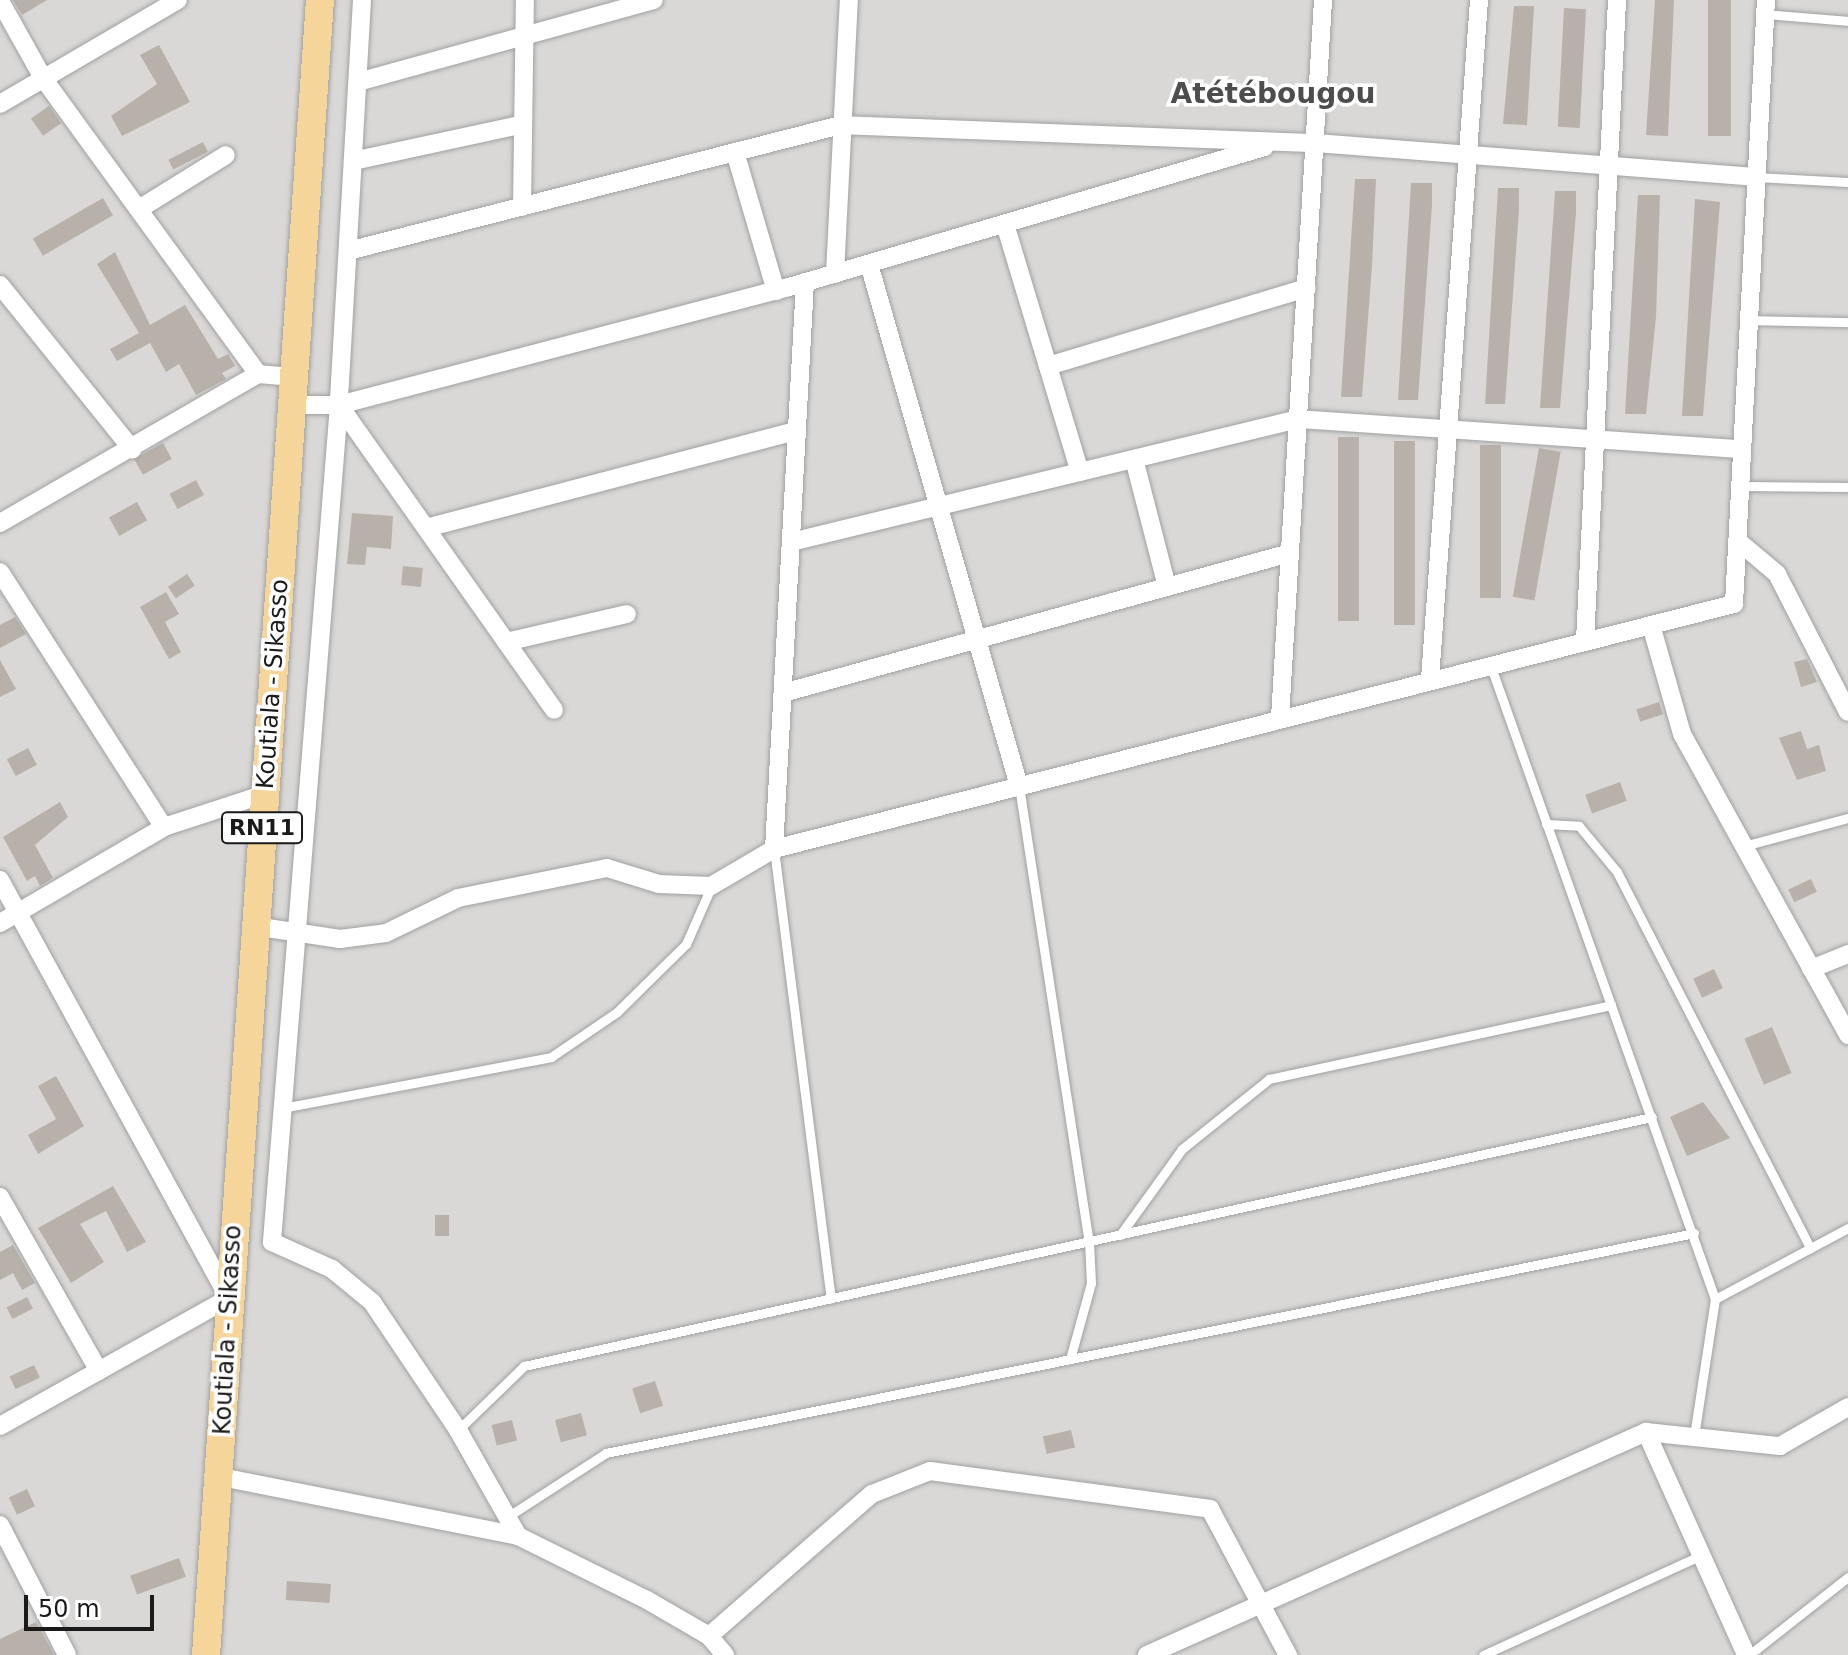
<!DOCTYPE html>
<html>
<head>
<meta charset="utf-8">
<style>
  body { margin:0 }
  #map { position:relative; width:1848px; height:1655px; overflow:hidden; background:#ece9e0; font-family:"DejaVu Sans",sans-serif }
  div>[style] { position:absolute }
  [style*='--x'] { left:calc(var(--x)*1px); top:calc(var(--y)*1px); width:calc(var(--w)*1px); rotate:calc(var(--a)*1deg) }
  .residential>* { inset:0; background:#d9d8d7; transform-origin:0 0 }
  .building>* { inset:0; background:#b8b1aa; transform-origin:0 0 }
  .roads { filter:drop-shadow(0 0 2px #a1a1a1) drop-shadow(0 0 2px #a1a1a1) }
  .lane>* { height:9px; margin:-4.5px; padding:0 4.5px; transform-origin:4.5px; border-radius:4.5px; background:#fff }
  .street>* { height:18px; margin:-9px; padding:0 9px; transform-origin:9px; border-radius:9px; background:#fff }
  .primary>* { height:28px; margin:-14px; padding:0 14px; transform-origin:14px; border-radius:14px; background:#f6d59b }
  span { translate:-50% -50%; white-space:nowrap; text-align:center; line-height:1.15; -webkit-text-stroke:7px #fff; paint-order:stroke }
  .shield-label span { padding:2px 6px; background:#fff; border:2px solid; border-radius:6px; -webkit-text-stroke-width:0 }
  .shield-label { font-size:22px; color:#1a1a1a; font-weight:700 }
  .street-label { font-size:24px; color:#1a1a1a }
  .quarter-label { font-size:28px; color:#4d4d4d; font-weight:700 }
  .scale { position:absolute; left:24px; top:1595px; width:130px; height:36px; box-sizing:border-box; border:4px solid #1a1a1a; border-top:0; padding-left:10px; font-size:24px; line-height:28px; white-space:nowrap; color:#1a1a1a; -webkit-text-stroke:6px #fff; paint-order:stroke }
</style>
</head>
<body>
<div id="map">
  <div class="residential">
    <div style="left:0;top:0;width:1848px;height:1655px"></div>
  </div>
  <div class="building">
    <div style="clip-path:polygon(13px 0,47px 0,22px 15px)"></div>
    <div style="clip-path:polygon(1655px 0,1674px 0,1668px 136px,1646px 135px)"></div>
    <div style="left:1708px;top:0;width:23px;height:136px"></div>
    <div style="clip-path:polygon(1514px 6px,1534px 6px,1527px 125px,1503px 124px)"></div>
    <div style="left:1564px;top:8px;width:22px;height:119px;rotate:3deg"></div>
    <div style="clip-path:polygon(159px 45px,190px 102px,122px 136px,111px 116px,157px 84px,140px 55px)"></div>
    <div style="left:49px;top:106px;width:21px;height:22px;rotate:55deg"></div>
    <div style="left:203px;top:142px;width:11px;height:39px;rotate:63deg"></div>
    <div style="clip-path:polygon(1355px 179px,1376px 179px,1372px 266px,1362px 397px,1341px 397px)"></div>
    <div style="clip-path:polygon(1411px 183px,1432px 183px,1432px 205px,1418px 400px,1398px 400px)"></div>
    <div style="clip-path:polygon(1498px 188px,1519px 188px,1519px 210px,1505px 404px,1485px 404px)"></div>
    <div style="clip-path:polygon(1555px 191px,1576px 191px,1576px 213px,1560px 408px,1540px 408px)"></div>
    <div style="clip-path:polygon(1638px 195px,1660px 195px,1656px 317px,1646px 414px,1625px 414px)"></div>
    <div style="left:103px;top:198px;width:20px;height:81px;rotate:60deg"></div>
    <div style="clip-path:polygon(1695px 199px,1720px 202px,1703px 416px,1682px 416px)"></div>
    <div style="clip-path:polygon(115px 252px,150px 325px,185px 305px,218px 359px,228px 354px,235px 366px,222px 373px,226px 379px,196px 395px,179px 364px,166px 372px,150px 343px,117px 361px,110px 349px,139px 333px,97px 264px)"></div>
    <div style="left:1338px;top:437px;width:21px;height:184px"></div>
    <div style="left:1394px;top:441px;width:21px;height:184px"></div>
    <div style="left:163px;top:443px;width:18px;height:33px;rotate:61deg"></div>
    <div style="left:1480px;top:445px;width:21px;height:153px"></div>
    <div style="left:1539px;top:448px;width:22px;height:151px;rotate:10deg"></div>
    <div style="left:196px;top:480px;width:17px;height:30px;rotate:62deg"></div>
    <div style="left:137px;top:502px;width:21px;height:32px;rotate:61deg"></div>
    <div style="clip-path:polygon(352px 513px,393px 516px,391px 549px,367px 547px,365px 565px,347px 564px)"></div>
    <div style="left:403px;top:566px;width:20px;height:19px;rotate:6deg"></div>
    <div style="left:187px;top:574px;width:14px;height:23px;rotate:56deg"></div>
    <div style="clip-path:polygon(166px 592px,179px 614px,165px 622px,181px 652px,169px 659px,140px 607px)"></div>
    <div style="clip-path:polygon(15px 617px,26px 634px,0 648px,0 625px)"></div>
    <div style="clip-path:polygon(1807px 659px,1817px 682px,1801px 687px,1794px 662px)"></div>
    <div style="clip-path:polygon(0 660px,16px 689px,0 697px)"></div>
    <div style="left:1659px;top:702px;width:13px;height:24px;rotate:72deg"></div>
    <div style="clip-path:polygon(1801px 731px,1807px 749px,1819px 745px,1826px 771px,1797px 780px,1779px 738px)"></div>
    <div style="left:28px;top:748px;width:19px;height:24px;rotate:62deg"></div>
    <div style="left:1620px;top:782px;width:20px;height:37px;rotate:70deg"></div>
    <div style="clip-path:polygon(60px 802px,68px 817px,35px 845px,53px 878px,40px 886px,35px 876px,27px 881px,3px 837px)"></div>
    <div style="left:1811px;top:879px;width:14px;height:25px;rotate:65deg"></div>
    <div style="left:1714px;top:969px;width:21px;height:23px;rotate:65deg"></div>
    <div style="left:1772px;top:1027px;width:50px;height:30px;rotate:67deg"></div>
    <div style="clip-path:polygon(56px 1076px,84px 1126px,38px 1154px,28px 1135px,56px 1119px,38px 1086px)"></div>
    <div style="clip-path:polygon(1703px 1102px,1730px 1138px,1687px 1156px,1670px 1117px)"></div>
    <div style="clip-path:polygon(113px 1186px,146px 1242px,127px 1252px,106px 1211px,80px 1224px,104px 1262px,71px 1283px,38px 1228px)"></div>
    <div style="left:435px;top:1215px;width:14px;height:21px"></div>
    <div style="clip-path:polygon(13px 1245px,35px 1283px,22px 1290px,13px 1273px,0 1280px,0 1252px)"></div>
    <div style="left:27px;top:1297px;width:13px;height:23px;rotate:63deg"></div>
    <div style="left:34px;top:1365px;width:14px;height:27px;rotate:65deg"></div>
    <div style="left:655px;top:1381px;width:26px;height:24px;rotate:72deg"></div>
    <div style="left:581px;top:1413px;width:23px;height:27px;rotate:75deg"></div>
    <div style="left:512px;top:1420px;width:21px;height:21px;rotate:76deg"></div>
    <div style="left:1071px;top:1430px;width:18px;height:29px;rotate:77deg"></div>
    <div style="left:27px;top:1489px;width:19px;height:20px;rotate:65deg"></div>
    <div style="left:179px;top:1558px;width:20px;height:52px;rotate:70deg"></div>
    <div style="left:287px;top:1581px;width:44px;height:19px;rotate:4deg"></div>
    <div style="clip-path:polygon(36px 1622px,54px 1655px,0 1655px,0 1639px)"></div>
  </div>
  <div class="roads">
    <div class="lane">
      <div style="--x:1765;--y:14;--w:83;--a:4.8"></div>
      <div style="--x:1756;--y:177;--w:92;--a:3.1"></div>
      <div style="--x:1749;--y:320;--w:99;--a:1.2"></div>
      <div style="--x:1741;--y:486;--w:107;--a:0.5"></div>
      <div style="--x:1490;--y:664;--w:674;--a:70.49"></div>
      <div style="--x:1019;--y:786;--w:460;--a:81.3"></div>
      <div style="--x:1089;--y:1241;--w:42;--a:87.3"></div>
      <div style="--x:1091;--y:1283;--w:79;--a:105.4"></div>
      <div style="--x:1546;--y:824;--w:33;--a:3"></div>
      <div style="--x:1579;--y:826;--w:60;--a:50.4"></div>
      <div style="--x:1617;--y:872;--w:423;--a:62.8"></div>
      <div style="--x:1744;--y:846;--w:108;--a:-15.1"></div>
      <div style="--x:774;--y:849;--w:453;--a:82.8"></div>
      <div style="--x:282;--y:1108;--w:274;--a:-10.7"></div>
      <div style="--x:551;--y:1057;--w:80;--a:-34.3"></div>
      <div style="--x:617;--y:1012;--w:97;--a:-44.6"></div>
      <div style="--x:686;--y:944;--w:62;--a:-66.3"></div>
      <div style="--x:1120;--y:1235;--w:106;--a:-54.2"></div>
      <div style="--x:1182;--y:1149;--w:112;--a:-38.8"></div>
      <div style="--x:1269;--y:1079;--w:350;--a:-12.2"></div>
      <div style="--x:458;--y:1430;--w:92;--a:-44.1"></div>
      <div style="--x:524;--y:1366;--w:1155;--a:-12.45"></div>
      <div style="--x:1694;--y:1436;--w:139;--a:-81.3"></div>
      <div style="--x:1715;--y:1299;--w:151;--a:-28.1"></div>
      <div style="--x:507;--y:1517;--w:118;--a:-32.9"></div>
      <div style="--x:606;--y:1453;--w:1110;--a:-11.43"></div>
      <div style="--x:1483;--y:1655;--w:240;--a:-24.6"></div>
      <div style="--x:1749;--y:1655;--w:126;--a:-38.2"></div>
    </div>
    <div class="street">
      <div style="--x:362;--y:0;--w:406;--a:93.3"></div>
      <div style="--x:339;--y:405;--w:840;--a:94.58"></div>
      <div style="--x:272;--y:1242;--w:66;--a:24.2"></div>
      <div style="--x:332;--y:1269;--w:52;--a:39.5"></div>
      <div style="--x:372;--y:1302;--w:154;--a:56.1"></div>
      <div style="--x:458;--y:1430;--w:122;--a:60.5"></div>
      <div style="--x:0;--y:1;--w:88;--a:60.8"></div>
      <div style="--x:43;--y:78;--w:366;--a:54"></div>
      <div style="--x:258;--y:374;--w:36;--a:5"></div>
      <div style="--x:358;--y:82;--w:307;--a:-15.5"></div>
      <div style="--x:0;--y:104;--w:206;--a:-30.3"></div>
      <div style="--x:735;--y:152;--w:145;--a:73.6"></div>
      <div style="--x:353;--y:161;--w:171;--a:-12.2"></div>
      <div style="--x:522;--y:207;--w:207;--a:-89.2"></div>
      <div style="--x:139;--y:209;--w:102;--a:-31.8"></div>
      <div style="--x:1005;--y:224;--w:259;--a:73.2"></div>
      <div style="--x:348;--y:251;--w:509;--a:-14.34"></div>
      <div style="--x:841;--y:125;--w:474;--a:2.2"></div>
      <div style="--x:1315;--y:143;--w:442;--a:4.4"></div>
      <div style="--x:869;--y:264;--w:543;--a:73.97"></div>
      <div style="--x:835;--y:274;--w:274;--a:-87.1"></div>
      <div style="--x:0;--y:285;--w:211;--a:51.2"></div>
      <div style="--x:1048;--y:366;--w:270;--a:-16.8"></div>
      <div style="--x:292;--y:405;--w:47;--a:0"></div>
      <div style="--x:339;--y:405;--w:465;--a:-14.7"></div>
      <div style="--x:789;--y:287;--w:496;--a:-16.4"></div>
      <div style="--x:339;--y:405;--w:373;--a:54.8"></div>
      <div style="--x:1134;--y:459;--w:132;--a:75.5"></div>
      <div style="--x:0;--y:523;--w:298;--a:-30"></div>
      <div style="--x:426;--y:528;--w:383;--a:-14.7"></div>
      <div style="--x:1738;--y:541;--w:51;--a:40.2"></div>
      <div style="--x:1777;--y:574;--w:155;--a:62.8"></div>
      <div style="--x:791;--y:542;--w:522;--a:-13.64"></div>
      <div style="--x:1298;--y:419;--w:445;--a:3.9"></div>
      <div style="--x:0;--y:572;--w:303;--a:57.3"></div>
      <div style="--x:1651;--y:625;--w:113;--a:74.1"></div>
      <div style="--x:1682;--y:734;--w:344;--a:61.1"></div>
      <div style="--x:1585;--y:641;--w:642;--a:-87.14"></div>
      <div style="--x:506;--y:642;--w:124;--a:-13"></div>
      <div style="--x:1430;--y:679;--w:681;--a:-85.87"></div>
      <div style="--x:783;--y:693;--w:526;--a:-15.44"></div>
      <div style="--x:1280;--y:718;--w:719;--a:-86.57"></div>
      <div style="--x:774;--y:849;--w:568;--a:-86.87"></div>
      <div style="--x:0;--y:880;--w:477;--a:61.3"></div>
      <div style="--x:229;--y:1298;--w:262;--a:150.8"></div>
      <div style="--x:0;--y:923;--w:190;--a:-30.3"></div>
      <div style="--x:164;--y:827;--w:106;--a:-18.1"></div>
      <div style="--x:254;--y:926;--w:87;--a:8.6"></div>
      <div style="--x:340;--y:939;--w:46;--a:-7.4"></div>
      <div style="--x:386;--y:933;--w:80;--a:-25.9"></div>
      <div style="--x:458;--y:898;--w:152;--a:-11.4"></div>
      <div style="--x:607;--y:868;--w:54;--a:17.1"></div>
      <div style="--x:659;--y:884;--w:52;--a:2.2"></div>
      <div style="--x:711;--y:886;--w:73;--a:-30.4"></div>
      <div style="--x:774;--y:849;--w:991;--a:-14.32"></div>
      <div style="--x:1734;--y:604;--w:605;--a:-86.97"></div>
      <div style="--x:1811;--y:969;--w:40;--a:-22"></div>
      <div style="--x:0;--y:1197;--w:200;--a:60.4"></div>
      <div style="--x:1646;--y:1432;--w:244;--a:65.8"></div>
      <div style="--x:221;--y:1477;--w:303;--a:11.2"></div>
      <div style="--x:518;--y:1536;--w:144;--a:26.4"></div>
      <div style="--x:647;--y:1600;--w:72;--a:30.1"></div>
      <div style="--x:709;--y:1636;--w:25;--a:50"></div>
      <div style="--x:0;--y:1525;--w:146;--a:62.7"></div>
      <div style="--x:709;--y:1636;--w:216;--a:-41.1"></div>
      <div style="--x:872;--y:1494;--w:62;--a:-21.6"></div>
      <div style="--x:930;--y:1471;--w:283;--a:7.7"></div>
      <div style="--x:1210;--y:1509;--w:166;--a:61.9"></div>
      <div style="--x:1147;--y:1655;--w:547;--a:-24.08"></div>
      <div style="--x:1646;--y:1432;--w:135;--a:6"></div>
      <div style="--x:1780;--y:1446;--w:78;--a:-29.8"></div>
    </div>
    <div class="primary">
      <div style="--x:206;--y:1655;--w:1659;--a:-86.06"></div>
    </div>
  </div>
  <div class="shield-label">
    <span style="left:262px;top:828px">RN11</span>
  </div>
  <div class="street-label">
    <span style="left:273px;top:684px;rotate:-86deg">Koutiala - Sikasso</span>
    <span style="left:228px;top:1330px;rotate:-87deg">Koutiala - Sikasso</span>
  </div>
  <div class="quarter-label">
    <span style="left:1273px;top:94px">Atétébougou</span>
  </div>
  <div class="scale">50 m</div>
</div>
</body>
</html>
